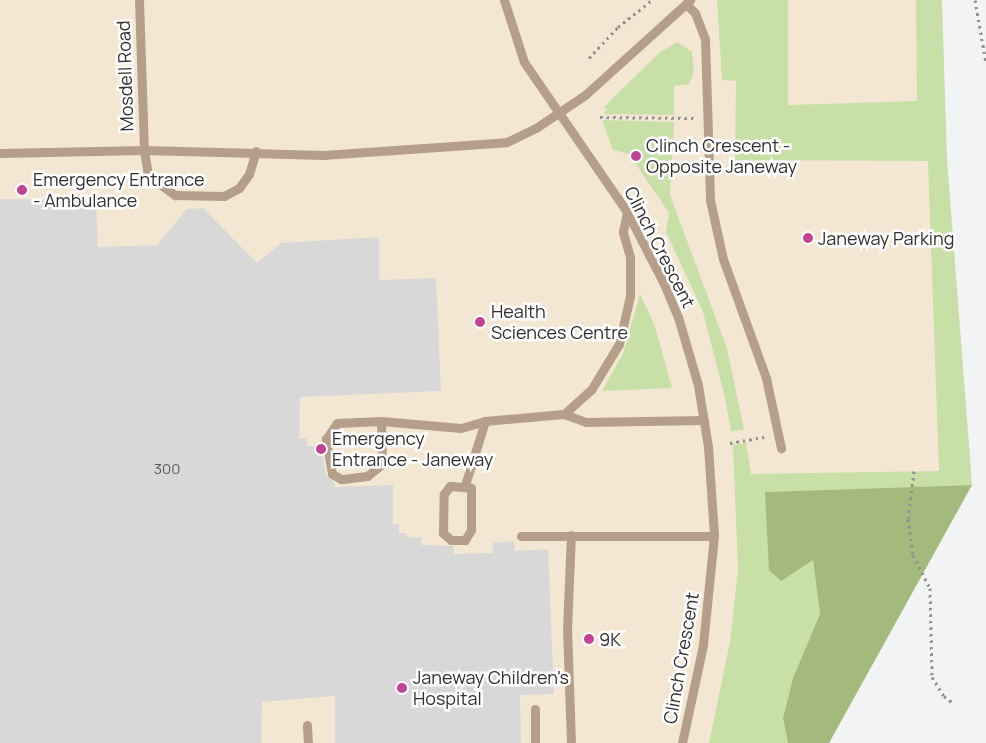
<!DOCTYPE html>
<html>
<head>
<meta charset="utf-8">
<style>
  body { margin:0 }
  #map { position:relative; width:986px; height:743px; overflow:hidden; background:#f2f3f4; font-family:Manrope,sans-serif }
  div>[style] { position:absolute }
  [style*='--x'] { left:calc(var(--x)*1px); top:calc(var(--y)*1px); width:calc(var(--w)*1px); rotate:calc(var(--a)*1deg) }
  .medical>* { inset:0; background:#f3e7d3 }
  .green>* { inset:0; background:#c9dfa8 }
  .forest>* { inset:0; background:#a3ba7c }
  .building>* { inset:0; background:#d9d8d8 }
  .path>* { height:3px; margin-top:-1.5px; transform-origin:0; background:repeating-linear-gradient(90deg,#919192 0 2.5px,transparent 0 6.5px) }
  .lane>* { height:9px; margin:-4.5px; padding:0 4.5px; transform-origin:4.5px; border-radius:4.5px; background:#b69f8a }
  .dots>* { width:14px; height:14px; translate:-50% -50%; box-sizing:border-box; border:2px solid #fff; border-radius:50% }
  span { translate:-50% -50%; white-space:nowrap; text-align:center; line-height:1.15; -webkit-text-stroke:5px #fff; paint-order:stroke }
  .number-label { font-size:15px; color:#5a5a5b }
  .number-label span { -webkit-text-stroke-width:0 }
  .street-label { font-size:18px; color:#303031 }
  .poi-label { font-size:18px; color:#303031 }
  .left { translate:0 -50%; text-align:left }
</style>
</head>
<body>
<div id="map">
  <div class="medical">
    <div style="clip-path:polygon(0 0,935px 0,972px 485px,829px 743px,0 743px)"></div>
  </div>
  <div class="green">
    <div style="clip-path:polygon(717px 0,788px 0,788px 105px,917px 101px,916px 0,942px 0,947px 160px,972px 485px,765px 492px,813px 559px,820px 614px,793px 678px,783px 718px,788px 743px,709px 743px,730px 642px,738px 569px,733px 445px,746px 443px,751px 474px,939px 471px,928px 161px,735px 160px,736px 81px,722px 80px)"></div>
    <div style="clip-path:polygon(677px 42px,692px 52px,694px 72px,689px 84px,674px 86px,674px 115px,603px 114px,607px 110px,604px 107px,659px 53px)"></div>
    <div style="clip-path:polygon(602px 120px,674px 122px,670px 195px,727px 348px,744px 430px,731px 431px,725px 398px,703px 312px,666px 232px,669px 213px,629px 154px,613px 150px)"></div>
    <div style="clip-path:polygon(640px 294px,655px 326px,672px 388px,602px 391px,623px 354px)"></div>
  </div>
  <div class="forest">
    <div style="clip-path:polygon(972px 485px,829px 743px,788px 743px,783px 718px,793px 678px,820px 614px,813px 560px,781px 581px,769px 570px,765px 492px)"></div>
  </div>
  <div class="building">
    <div style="clip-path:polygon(0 199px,96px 200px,98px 247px,157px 245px,187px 209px,203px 208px,257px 263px,281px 243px,379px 237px,379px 280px,436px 278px,441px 391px,300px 397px,299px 438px,307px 439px,307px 446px,316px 446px,316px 452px,322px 452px,326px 475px,334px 482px,335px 487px,393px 485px,393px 524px,399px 524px,399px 533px,407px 533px,407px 538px,421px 537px,421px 545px,453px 546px,454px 554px,493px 553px,493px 543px,514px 541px,515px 551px,548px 549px,554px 694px,520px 695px,521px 743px,335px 743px,335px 696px,262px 702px,261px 743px,0 743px)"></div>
  </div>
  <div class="path">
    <div style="--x:975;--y:0;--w:64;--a:80.1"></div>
    <div style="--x:589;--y:58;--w:42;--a:-46.9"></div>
    <div style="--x:618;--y:27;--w:43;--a:-38.5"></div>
    <div style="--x:600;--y:117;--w:94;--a:0.6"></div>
    <div style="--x:730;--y:443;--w:35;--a:-10"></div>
    <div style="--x:914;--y:471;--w:48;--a:97.1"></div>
    <div style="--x:908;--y:519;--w:36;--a:82"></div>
    <div style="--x:913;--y:555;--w:37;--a:63"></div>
    <div style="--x:930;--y:588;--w:89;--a:88.7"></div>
    <div style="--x:932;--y:677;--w:22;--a:58"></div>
    <div style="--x:944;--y:696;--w:11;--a:38"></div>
  </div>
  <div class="lane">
    <div style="--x:139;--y:0;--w:150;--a:88.1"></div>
    <div style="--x:144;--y:150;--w:25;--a:81"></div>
    <div style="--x:148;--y:175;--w:34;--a:37"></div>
    <div style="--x:175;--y:195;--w:49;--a:1.2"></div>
    <div style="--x:224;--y:196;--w:17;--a:-28"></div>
    <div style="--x:239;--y:188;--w:17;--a:-54"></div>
    <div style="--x:249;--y:174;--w:24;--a:-73"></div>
    <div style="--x:504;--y:0;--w:65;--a:72.1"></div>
    <div style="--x:524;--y:62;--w:182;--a:55.5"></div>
    <div style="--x:627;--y:212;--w:81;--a:62.8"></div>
    <div style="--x:664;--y:284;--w:36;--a:67"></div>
    <div style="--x:678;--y:317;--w:71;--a:73.6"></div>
    <div style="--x:698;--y:385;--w:63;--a:80.8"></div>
    <div style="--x:708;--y:447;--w:89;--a:86.1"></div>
    <div style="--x:714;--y:536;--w:110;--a:95.8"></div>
    <div style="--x:703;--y:645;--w:100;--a:102.1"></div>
    <div style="--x:686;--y:4;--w:13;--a:45"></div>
    <div style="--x:695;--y:13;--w:28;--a:69"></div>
    <div style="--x:705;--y:39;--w:161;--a:88.2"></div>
    <div style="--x:710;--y:200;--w:60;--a:77.6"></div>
    <div style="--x:723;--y:259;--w:127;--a:70.1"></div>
    <div style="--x:766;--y:378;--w:72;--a:77.9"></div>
    <div style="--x:1;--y:153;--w:143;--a:-1.2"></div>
    <div style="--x:144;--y:150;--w:179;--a:1.6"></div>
    <div style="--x:323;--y:155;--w:184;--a:-4"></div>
    <div style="--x:507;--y:142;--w:32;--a:-26"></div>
    <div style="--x:536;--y:128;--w:59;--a:-34"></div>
    <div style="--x:585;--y:95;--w:142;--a:-42.1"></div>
    <div style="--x:564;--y:414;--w:36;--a:-42"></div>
    <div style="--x:591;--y:390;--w:54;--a:-58.7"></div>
    <div style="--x:619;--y:344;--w:49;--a:-77.1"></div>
    <div style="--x:630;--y:296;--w:39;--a:-90"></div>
    <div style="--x:630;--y:257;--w:26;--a:-106"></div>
    <div style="--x:623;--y:232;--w:20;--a:-79"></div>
    <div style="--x:381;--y:421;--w:80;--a:5"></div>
    <div style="--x:461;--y:428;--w:25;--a:-16"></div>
    <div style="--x:485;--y:421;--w:79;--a:-5.1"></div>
    <div style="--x:564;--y:414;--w:23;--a:20"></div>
    <div style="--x:586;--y:422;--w:118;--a:-1"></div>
    <div style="--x:381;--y:421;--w:43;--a:88.7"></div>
    <div style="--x:382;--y:464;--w:19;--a:141"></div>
    <div style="--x:367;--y:476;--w:26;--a:173"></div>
    <div style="--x:341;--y:479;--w:10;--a:-151"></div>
    <div style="--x:332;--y:474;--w:36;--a:-100"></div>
    <div style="--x:326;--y:439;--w:19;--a:-55"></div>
    <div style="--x:337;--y:423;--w:44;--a:-2.6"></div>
    <div style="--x:465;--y:485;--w:67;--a:-72.6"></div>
    <div style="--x:450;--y:486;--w:21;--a:5"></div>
    <div style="--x:471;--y:488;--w:42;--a:90"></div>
    <div style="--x:471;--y:530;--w:12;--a:121"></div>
    <div style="--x:465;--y:540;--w:14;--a:180"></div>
    <div style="--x:451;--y:540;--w:11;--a:-139"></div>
    <div style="--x:443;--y:533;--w:39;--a:-89"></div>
    <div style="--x:444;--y:494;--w:10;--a:-53"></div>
    <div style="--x:521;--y:536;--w:193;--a:0"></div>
    <div style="--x:535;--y:709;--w:34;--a:90"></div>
    <div style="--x:307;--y:725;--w:18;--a:87"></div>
    <div style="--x:571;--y:743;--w:114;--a:-92"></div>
    <div style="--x:567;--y:629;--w:94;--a:-87.6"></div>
  </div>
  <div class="dots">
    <div style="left:636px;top:156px;background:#c04493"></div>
    <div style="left:22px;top:190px;background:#c04493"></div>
    <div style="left:808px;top:238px;background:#c04493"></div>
    <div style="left:480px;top:322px;background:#c04493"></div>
    <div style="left:321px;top:449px;background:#c04493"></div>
    <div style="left:589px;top:639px;background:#c04493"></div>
    <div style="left:402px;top:688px;background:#c04493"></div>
  </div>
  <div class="number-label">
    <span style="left:167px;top:469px">300</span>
  </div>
  <div class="street-label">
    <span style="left:125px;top:76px;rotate:-92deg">Mosdell Road</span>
    <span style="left:660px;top:247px;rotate:63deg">Clinch Crescent</span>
    <span style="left:681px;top:658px;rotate:-80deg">Clinch Crescent</span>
  </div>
  <div class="poi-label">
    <span class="left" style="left:646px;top:156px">Clinch Crescent -<br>Opposite Janeway</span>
    <span class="left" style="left:33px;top:190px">Emergency Entrance<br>- Ambulance</span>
    <span class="left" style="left:818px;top:238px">Janeway Parking</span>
    <span class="left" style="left:491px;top:322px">Health<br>Sciences Centre</span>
    <span class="left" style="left:332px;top:449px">Emergency<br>Entrance - Janeway</span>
    <span class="left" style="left:599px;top:639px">9K</span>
    <span class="left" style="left:413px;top:688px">Janeway Children's<br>Hospital</span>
  </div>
</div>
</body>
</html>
